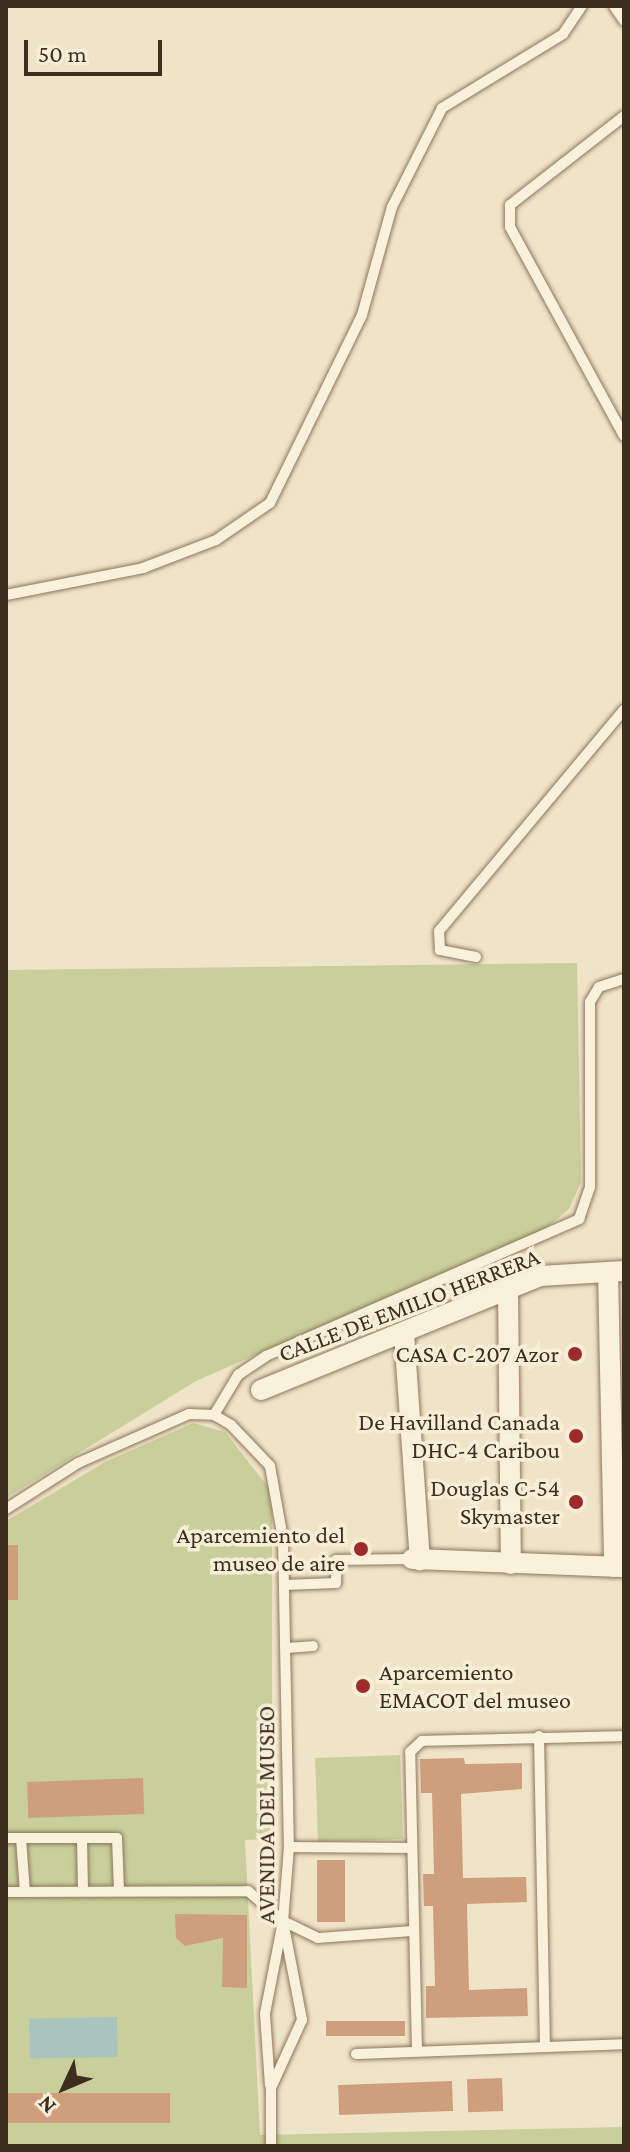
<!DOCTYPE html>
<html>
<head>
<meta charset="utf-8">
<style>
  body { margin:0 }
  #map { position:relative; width:630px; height:2152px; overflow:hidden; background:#f0e4c8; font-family:"Crimson Pro",serif }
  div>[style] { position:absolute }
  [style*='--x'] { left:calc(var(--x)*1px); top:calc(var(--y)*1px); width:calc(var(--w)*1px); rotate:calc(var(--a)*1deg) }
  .green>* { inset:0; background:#c9cf9b; transform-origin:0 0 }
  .water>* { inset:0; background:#a9c4bc; transform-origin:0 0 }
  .building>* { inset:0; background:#cf9f7d; transform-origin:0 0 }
  .roads { filter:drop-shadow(0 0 2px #8d765c) drop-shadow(0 0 2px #8d765c) }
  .lane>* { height:10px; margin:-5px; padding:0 5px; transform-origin:5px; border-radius:5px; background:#faf1dc }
  .street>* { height:20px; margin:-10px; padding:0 10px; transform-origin:10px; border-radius:10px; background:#faf1dc }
  .dots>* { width:22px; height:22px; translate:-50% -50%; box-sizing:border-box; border:4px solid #f7eed8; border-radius:50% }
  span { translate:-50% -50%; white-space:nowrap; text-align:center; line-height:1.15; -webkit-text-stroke:7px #f7eed8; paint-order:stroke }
  .street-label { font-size:24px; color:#3d2e20 }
  .poi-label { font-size:24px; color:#3d2e20 }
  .right { translate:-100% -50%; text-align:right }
  .left { translate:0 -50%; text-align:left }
  .frame { position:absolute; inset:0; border:8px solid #3d2e20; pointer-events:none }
  .north { position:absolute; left:24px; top:2048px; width:80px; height:80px; -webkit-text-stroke:6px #f7eed8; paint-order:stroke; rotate:226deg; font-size:22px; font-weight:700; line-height:32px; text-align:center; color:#3d2e20 }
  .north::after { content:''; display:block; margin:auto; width:28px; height:36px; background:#3d2e20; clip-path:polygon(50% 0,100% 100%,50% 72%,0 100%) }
  .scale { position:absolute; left:24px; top:40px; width:138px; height:36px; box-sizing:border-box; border:4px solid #3d2e20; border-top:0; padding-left:10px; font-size:24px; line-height:28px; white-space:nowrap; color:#3d2e20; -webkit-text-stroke:6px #f7eed8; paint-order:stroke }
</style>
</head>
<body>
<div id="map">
  <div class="green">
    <div style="clip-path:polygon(577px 963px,581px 1182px,569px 1209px,545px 1229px,196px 1381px,6px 1498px,6px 970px)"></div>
    <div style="clip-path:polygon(193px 1423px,225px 1432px,272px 1492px,272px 1839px,245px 1840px,260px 2135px,624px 2127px,624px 2146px,6px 2146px,6px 1521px,105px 1462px)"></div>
    <div style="left:400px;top:1755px;width:84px;height:85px;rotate:88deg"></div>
  </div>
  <div class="water">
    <div style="left:117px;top:2017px;width:40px;height:88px;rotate:89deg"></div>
  </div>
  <div class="building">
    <div style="left:6px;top:1545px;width:12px;height:55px"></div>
    <div style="clip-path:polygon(464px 1758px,465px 1764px,522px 1763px,522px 1789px,461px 1794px,463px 1878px,526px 1877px,527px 1902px,467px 1904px,469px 1990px,527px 1988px,528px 2016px,426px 2018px,426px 1986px,435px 1986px,433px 1906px,424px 1906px,423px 1874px,434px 1874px,432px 1793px,421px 1793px,420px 1759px)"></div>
    <div style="left:143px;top:1778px;width:36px;height:116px;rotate:88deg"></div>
    <div style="left:317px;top:1860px;width:28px;height:62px"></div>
    <div style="clip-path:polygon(175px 1914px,247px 1915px,247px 1988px,222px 1987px,223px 1938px,185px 1946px,176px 1938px)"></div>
    <div style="left:405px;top:2021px;width:15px;height:79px;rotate:90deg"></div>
    <div style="left:502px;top:2078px;width:33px;height:35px;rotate:88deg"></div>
    <div style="left:452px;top:2081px;width:30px;height:114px;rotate:88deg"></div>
    <div style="left:6px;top:2093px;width:164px;height:30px"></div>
  </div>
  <div class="roads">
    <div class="lane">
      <div style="--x:614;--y:6;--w:18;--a:56"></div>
      <div style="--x:624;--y:116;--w:145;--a:142"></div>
      <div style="--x:510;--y:205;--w:22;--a:90"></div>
      <div style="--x:510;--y:227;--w:238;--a:61.4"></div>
      <div style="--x:6;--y:595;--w:140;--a:-11.1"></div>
      <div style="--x:143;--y:568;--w:78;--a:-21"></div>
      <div style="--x:216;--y:540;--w:65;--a:-34.4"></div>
      <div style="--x:270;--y:503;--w:209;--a:-63.9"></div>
      <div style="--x:362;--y:315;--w:112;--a:-74.5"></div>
      <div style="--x:392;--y:207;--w:111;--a:-63.2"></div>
      <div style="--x:442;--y:108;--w:142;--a:-31.4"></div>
      <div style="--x:563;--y:34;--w:34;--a:-56"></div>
      <div style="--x:476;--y:957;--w:37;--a:-169"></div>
      <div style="--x:440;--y:950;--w:19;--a:-93"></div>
      <div style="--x:439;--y:931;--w:288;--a:-50.1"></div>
      <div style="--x:214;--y:1415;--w:47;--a:-59"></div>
      <div style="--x:238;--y:1375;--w:34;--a:-34"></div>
      <div style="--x:266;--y:1356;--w:342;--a:-23.6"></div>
      <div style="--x:579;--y:1219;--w:34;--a:-71"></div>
      <div style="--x:590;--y:1187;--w:185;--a:-90"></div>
      <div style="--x:590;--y:1002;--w:17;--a:-59"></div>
      <div style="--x:599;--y:987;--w:26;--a:-18"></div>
      <div style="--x:6;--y:1509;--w:85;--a:-32.6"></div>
      <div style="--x:78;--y:1463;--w:121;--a:-23.8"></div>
      <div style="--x:189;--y:1414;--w:25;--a:2"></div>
      <div style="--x:214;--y:1415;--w:20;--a:30"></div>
      <div style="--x:231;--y:1425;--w:57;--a:46.4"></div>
      <div style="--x:270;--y:1466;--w:74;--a:79.9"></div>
      <div style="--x:283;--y:1539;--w:308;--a:88.9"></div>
      <div style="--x:289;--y:1847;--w:74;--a:94.6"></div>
      <div style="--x:283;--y:1921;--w:101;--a:79.1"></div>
      <div style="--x:302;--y:2020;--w:75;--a:114.5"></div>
      <div style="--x:271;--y:2088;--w:58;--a:90"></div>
      <div style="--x:284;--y:1585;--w:52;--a:-2.2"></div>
      <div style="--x:336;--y:1583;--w:23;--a:-90"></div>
      <div style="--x:336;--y:1560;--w:76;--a:-0.8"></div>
      <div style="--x:286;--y:1648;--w:27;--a:-4"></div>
      <div style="--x:539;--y:1736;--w:310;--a:88.9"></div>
      <div style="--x:6;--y:1838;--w:111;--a:0"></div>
      <div style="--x:117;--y:1838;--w:52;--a:87.8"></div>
      <div style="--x:21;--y:1838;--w:54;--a:85.8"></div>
      <div style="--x:82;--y:1838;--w:53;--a:88.9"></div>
      <div style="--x:289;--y:1847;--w:123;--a:0.5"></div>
      <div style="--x:6;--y:1892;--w:242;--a:-0.2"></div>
      <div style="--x:248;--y:1891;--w:46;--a:40.6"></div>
      <div style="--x:283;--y:1921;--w:95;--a:101"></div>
      <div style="--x:265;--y:2014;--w:71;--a:86"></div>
      <div style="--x:283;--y:1921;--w:39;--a:26"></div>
      <div style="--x:318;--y:1938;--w:96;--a:-4.2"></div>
      <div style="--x:417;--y:2051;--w:299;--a:-91.3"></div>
      <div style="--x:410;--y:1752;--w:16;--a:-43"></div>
      <div style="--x:422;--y:1741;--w:202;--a:-1.4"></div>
      <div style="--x:356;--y:2054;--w:268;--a:-2.1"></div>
    </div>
    <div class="street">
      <div style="--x:608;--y:1272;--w:295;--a:88.8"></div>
      <div style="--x:508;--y:1289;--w:275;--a:89.4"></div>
      <div style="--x:404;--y:1333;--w:228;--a:86"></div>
      <div style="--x:261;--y:1390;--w:301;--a:-22.2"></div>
      <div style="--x:540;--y:1276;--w:84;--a:-3.4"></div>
      <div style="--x:412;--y:1559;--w:212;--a:2.2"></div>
    </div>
  </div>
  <div class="dots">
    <div style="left:575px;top:1354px;background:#9e2a2b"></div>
    <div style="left:576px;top:1436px;background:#9e2a2b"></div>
    <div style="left:576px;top:1502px;background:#9e2a2b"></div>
    <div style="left:361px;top:1549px;background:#9e2a2b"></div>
    <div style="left:363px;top:1686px;background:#9e2a2b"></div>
  </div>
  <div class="street-label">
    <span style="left:409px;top:1305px;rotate:-21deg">CALLE DE EMILIO HERRERA</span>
    <span style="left:266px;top:1815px;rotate:-90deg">AVENIDA DEL MUSEO</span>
  </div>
  <div class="poi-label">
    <span class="right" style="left:559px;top:1354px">CASA C-207 Azor</span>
    <span class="right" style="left:560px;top:1436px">De Havilland Canada<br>DHC-4 Caribou</span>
    <span class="right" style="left:560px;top:1502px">Douglas C-54<br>Skymaster</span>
    <span class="right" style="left:345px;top:1549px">Aparcemiento del<br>museo de aire</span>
    <span class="left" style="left:379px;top:1686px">Aparcemiento<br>EMACOT del museo</span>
  </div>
  <div class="frame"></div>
  <div class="north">N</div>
  <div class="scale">50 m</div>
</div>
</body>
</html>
